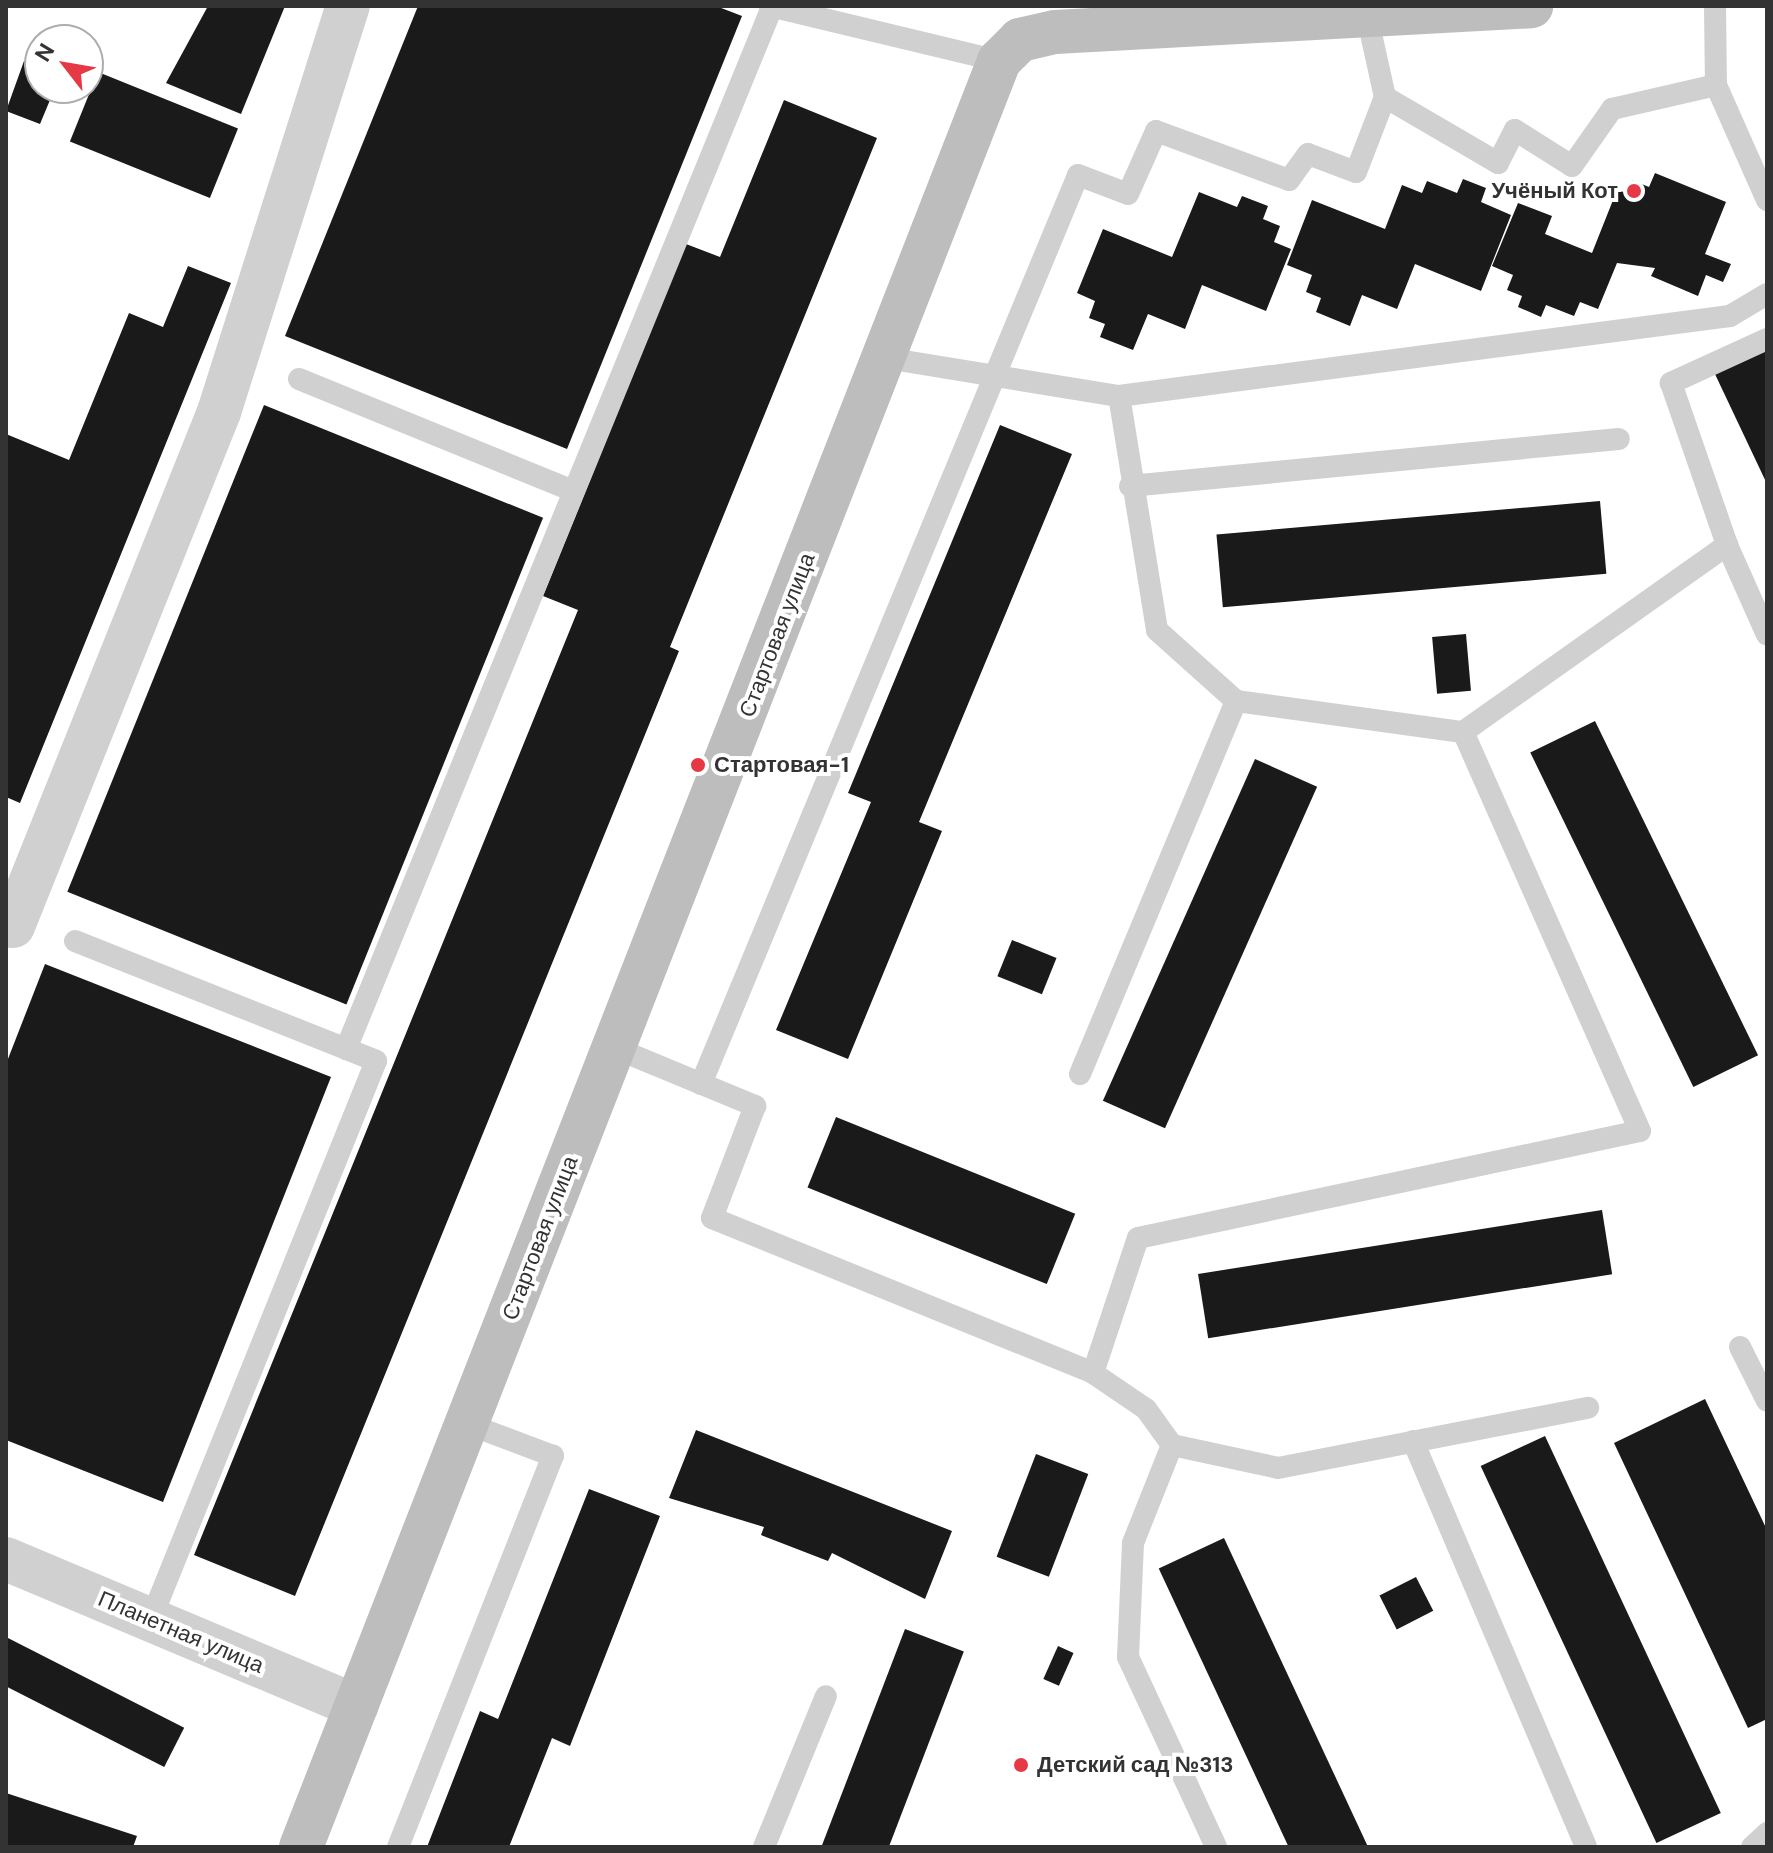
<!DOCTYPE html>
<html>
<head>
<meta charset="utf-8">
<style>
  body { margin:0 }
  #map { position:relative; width:1773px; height:1853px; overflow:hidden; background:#fff; font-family:"DM Sans",sans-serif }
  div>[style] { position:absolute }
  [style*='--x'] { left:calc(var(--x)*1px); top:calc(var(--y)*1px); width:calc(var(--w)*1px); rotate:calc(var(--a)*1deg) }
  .building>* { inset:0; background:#1a1a1a; transform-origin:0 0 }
  .lane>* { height:22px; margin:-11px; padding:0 11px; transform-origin:11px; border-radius:11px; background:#d0d0d0 }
  .street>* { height:44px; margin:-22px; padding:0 22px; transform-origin:22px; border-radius:22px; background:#d0d0d0 }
  .secondary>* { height:44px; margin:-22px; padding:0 22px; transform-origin:22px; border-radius:22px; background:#bdbdbd }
  .dots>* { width:22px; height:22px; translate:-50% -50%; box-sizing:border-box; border:4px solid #fff; border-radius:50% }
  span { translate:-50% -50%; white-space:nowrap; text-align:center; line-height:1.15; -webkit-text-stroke:8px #fff; paint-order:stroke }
  .poi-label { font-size:22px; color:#333; font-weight:700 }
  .right { translate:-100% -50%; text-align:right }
  .left { translate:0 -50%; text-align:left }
  .street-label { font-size:22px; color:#333 }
  .frame { position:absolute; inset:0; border:8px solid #333; pointer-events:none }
  .north { position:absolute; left:24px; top:24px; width:80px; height:80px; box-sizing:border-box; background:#fff; border:2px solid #adadad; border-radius:50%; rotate:301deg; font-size:22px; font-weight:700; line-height:32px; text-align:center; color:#333 }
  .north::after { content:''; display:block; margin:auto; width:28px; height:36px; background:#e63946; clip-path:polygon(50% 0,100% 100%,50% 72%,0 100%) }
</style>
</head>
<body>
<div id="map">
  <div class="building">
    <div style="clip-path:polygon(208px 6px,285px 6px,241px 114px,166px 83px)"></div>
    <div style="clip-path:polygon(418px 6px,716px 6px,742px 16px,567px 449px,285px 336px)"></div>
    <div style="clip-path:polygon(24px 61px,40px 68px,40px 88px,55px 88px,40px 124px,6px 111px)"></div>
    <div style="left:98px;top:72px;width:151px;height:75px;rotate:22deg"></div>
    <div style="clip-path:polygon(784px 100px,877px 138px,670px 647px,679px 651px,295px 1596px,194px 1555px,578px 610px,543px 596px,686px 244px,720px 257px)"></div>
    <div style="clip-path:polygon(1655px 173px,1726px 202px,1705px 254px,1731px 264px,1723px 282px,1706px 275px,1698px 296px,1651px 276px,1655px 268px,1617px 263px,1598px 309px,1580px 302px,1574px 316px,1546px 305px,1541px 317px,1518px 307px,1522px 296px,1507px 290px,1513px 275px,1492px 266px,1518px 203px,1552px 216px,1545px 234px,1592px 253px,1617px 190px,1627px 193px,1632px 180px,1649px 187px)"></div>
    <div style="clip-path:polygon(1463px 179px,1486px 188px,1481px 202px,1511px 215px,1481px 291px,1415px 264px,1397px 309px,1362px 295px,1350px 326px,1316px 312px,1321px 298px,1306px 292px,1312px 275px,1287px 265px,1312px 200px,1385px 229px,1402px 185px,1422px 193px,1427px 181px,1457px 193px)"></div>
    <div style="clip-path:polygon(1199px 192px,1237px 207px,1242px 196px,1268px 206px,1263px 219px,1280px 226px,1274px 242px,1291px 249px,1266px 311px,1202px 285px,1185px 329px,1148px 314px,1133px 350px,1100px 337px,1105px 324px,1089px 318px,1095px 301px,1077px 293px,1103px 229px,1172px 257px)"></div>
    <div style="clip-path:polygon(188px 266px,231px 283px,20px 803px,6px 797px,6px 434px,69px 460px,129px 313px,163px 327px)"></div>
    <div style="clip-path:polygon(1767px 347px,1767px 484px,1714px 372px)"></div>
    <div style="left:264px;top:405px;width:301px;height:525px;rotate:22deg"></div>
    <div style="clip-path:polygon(1000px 425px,1072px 454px,919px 822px,942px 831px,848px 1059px,776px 1030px,871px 802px,848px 793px)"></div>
    <div style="left:1600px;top:501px;width:73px;height:385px;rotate:85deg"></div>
    <div style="left:1466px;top:634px;width:57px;height:34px;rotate:85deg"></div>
    <div style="left:1595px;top:721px;width:372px;height:72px;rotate:64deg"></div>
    <div style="left:1255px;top:759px;width:68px;height:374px;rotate:24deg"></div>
    <div style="left:1012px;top:940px;width:48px;height:39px;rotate:22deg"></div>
    <div style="clip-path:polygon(45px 964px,331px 1077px,163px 1502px,6px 1440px,6px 1064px)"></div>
    <div style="left:836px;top:1117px;width:258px;height:76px;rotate:22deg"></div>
    <div style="left:1602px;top:1210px;width:65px;height:409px;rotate:81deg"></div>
    <div style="clip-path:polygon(1705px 1399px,1767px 1530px,1767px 1719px,1748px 1728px,1614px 1443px)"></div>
    <div style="clip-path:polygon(696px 1430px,952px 1531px,925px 1599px,832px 1553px,828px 1561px,761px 1535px,764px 1527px,669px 1498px)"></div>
    <div style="left:1545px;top:1436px;width:416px;height:71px;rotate:65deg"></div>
    <div style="left:1036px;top:1454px;width:56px;height:110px;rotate:21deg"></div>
    <div style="clip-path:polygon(589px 1489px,660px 1516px,570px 1746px,552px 1738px,509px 1847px,427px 1847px,480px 1711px,498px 1719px)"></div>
    <div style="left:1224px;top:1538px;width:342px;height:72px;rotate:65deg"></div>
    <div style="left:1416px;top:1577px;width:38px;height:41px;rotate:63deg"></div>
    <div style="left:905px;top:1629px;width:63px;height:234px;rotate:21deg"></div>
    <div style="left:6px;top:1637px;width:200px;height:44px;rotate:27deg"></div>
    <div style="left:1058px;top:1646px;width:17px;height:36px;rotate:24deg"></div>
    <div style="clip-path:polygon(6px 1793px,137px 1836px,133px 1847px,6px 1847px)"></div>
  </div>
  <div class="lane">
    <div style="--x:770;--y:6;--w:236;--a:13.5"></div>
    <div style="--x:1715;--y:6;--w:79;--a:89.3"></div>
    <div style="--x:1716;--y:85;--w:126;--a:66.1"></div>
    <div style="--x:1385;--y:97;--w:131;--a:30.3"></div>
    <div style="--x:1498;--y:163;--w:37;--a:-63"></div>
    <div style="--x:1515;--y:130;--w:67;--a:32.3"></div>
    <div style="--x:1572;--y:166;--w:70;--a:-54.9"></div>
    <div style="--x:1612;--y:109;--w:107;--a:-13"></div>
    <div style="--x:1767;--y:339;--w:106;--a:155.4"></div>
    <div style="--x:1671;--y:383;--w:171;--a:70.9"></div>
    <div style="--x:1727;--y:545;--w:98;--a:66"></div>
    <div style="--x:886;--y:358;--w:236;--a:9.3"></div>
    <div style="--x:1119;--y:396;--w:616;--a:-7.46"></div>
    <div style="--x:1730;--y:316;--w:43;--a:-30.7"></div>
    <div style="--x:299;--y:379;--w:296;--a:22.2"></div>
    <div style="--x:1130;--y:486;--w:491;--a:-5.5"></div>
    <div style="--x:1236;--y:701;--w:229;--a:7.8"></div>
    <div style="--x:1463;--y:732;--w:324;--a:-35.3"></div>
    <div style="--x:75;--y:941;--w:324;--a:21.7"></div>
    <div style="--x:376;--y:1061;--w:602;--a:111.96"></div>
    <div style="--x:615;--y:1048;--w:152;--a:22.5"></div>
    <div style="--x:755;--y:1106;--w:120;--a:111"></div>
    <div style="--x:712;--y:1218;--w:411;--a:22.1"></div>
    <div style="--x:1093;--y:1373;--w:64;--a:34.2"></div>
    <div style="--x:1146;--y:1409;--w:44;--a:54.2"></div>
    <div style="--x:1172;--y:1445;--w:105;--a:111.7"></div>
    <div style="--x:1133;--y:1543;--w:114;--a:92.5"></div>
    <div style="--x:1128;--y:1657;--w:209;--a:65.1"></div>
    <div style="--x:346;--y:1049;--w:1126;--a:-67.76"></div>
    <div style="--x:1080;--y:1074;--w:404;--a:-67.3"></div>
    <div style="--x:1236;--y:701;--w:106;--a:-138.1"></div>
    <div style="--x:1157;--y:630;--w:237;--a:-99.2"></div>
    <div style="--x:701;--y:1084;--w:984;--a:-67.47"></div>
    <div style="--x:1078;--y:175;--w:53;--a:20.8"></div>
    <div style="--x:1128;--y:194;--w:69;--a:-66"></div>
    <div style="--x:1156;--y:131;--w:142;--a:20.2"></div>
    <div style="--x:1289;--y:180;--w:32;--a:-54"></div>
    <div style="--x:1308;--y:154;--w:51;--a:20.6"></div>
    <div style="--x:1356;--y:172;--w:80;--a:-68.9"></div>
    <div style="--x:1385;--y:97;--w:83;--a:-102.5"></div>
    <div style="--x:1740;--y:1347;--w:60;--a:63.4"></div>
    <div style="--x:1093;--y:1373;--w:142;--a:-71.6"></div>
    <div style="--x:1138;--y:1238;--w:513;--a:-12.03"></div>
    <div style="--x:1640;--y:1131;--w:436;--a:-113.9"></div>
    <div style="--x:1413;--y:1441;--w:441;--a:66.9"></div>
    <div style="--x:1172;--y:1445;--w:108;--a:12.2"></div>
    <div style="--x:1278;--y:1468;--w:316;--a:-11"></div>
    <div style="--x:398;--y:1847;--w:421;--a:-68.4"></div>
    <div style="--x:553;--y:1456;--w:91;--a:-159.4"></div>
    <div style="--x:764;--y:1847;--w:163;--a:-67.7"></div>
    <div style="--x:1752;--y:1847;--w:21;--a:-43"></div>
  </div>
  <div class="street">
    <div style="--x:13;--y:926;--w:554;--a:-68.16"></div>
    <div style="--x:219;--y:412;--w:426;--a:-72.4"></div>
    <div style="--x:6;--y:1559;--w:380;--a:22.8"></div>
  </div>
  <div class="secondary">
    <div style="--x:301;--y:1847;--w:1918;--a:-68.65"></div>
    <div style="--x:999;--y:61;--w:30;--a:-45"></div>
    <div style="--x:1020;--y:40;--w:36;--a:-13"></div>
    <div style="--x:1055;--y:32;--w:477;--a:-3.1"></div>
  </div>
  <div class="dots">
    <div style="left:1634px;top:191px;background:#e63946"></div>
    <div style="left:698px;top:765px;background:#e63946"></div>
    <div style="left:1021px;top:1765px;background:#e63946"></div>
  </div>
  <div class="poi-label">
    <span class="right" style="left:1618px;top:191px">Учёный Кот</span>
    <span class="left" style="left:714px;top:765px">Стартовая-1</span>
    <span class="left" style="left:1037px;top:1765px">Детский сад №313</span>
  </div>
  <div class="street-label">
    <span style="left:777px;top:635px;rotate:-69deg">Стартовая улица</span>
    <span style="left:540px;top:1238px;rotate:-69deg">Стартовая улица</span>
    <span style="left:181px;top:1632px;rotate:23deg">Планетная улица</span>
  </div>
  <div class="frame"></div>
  <div class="north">N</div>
</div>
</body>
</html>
